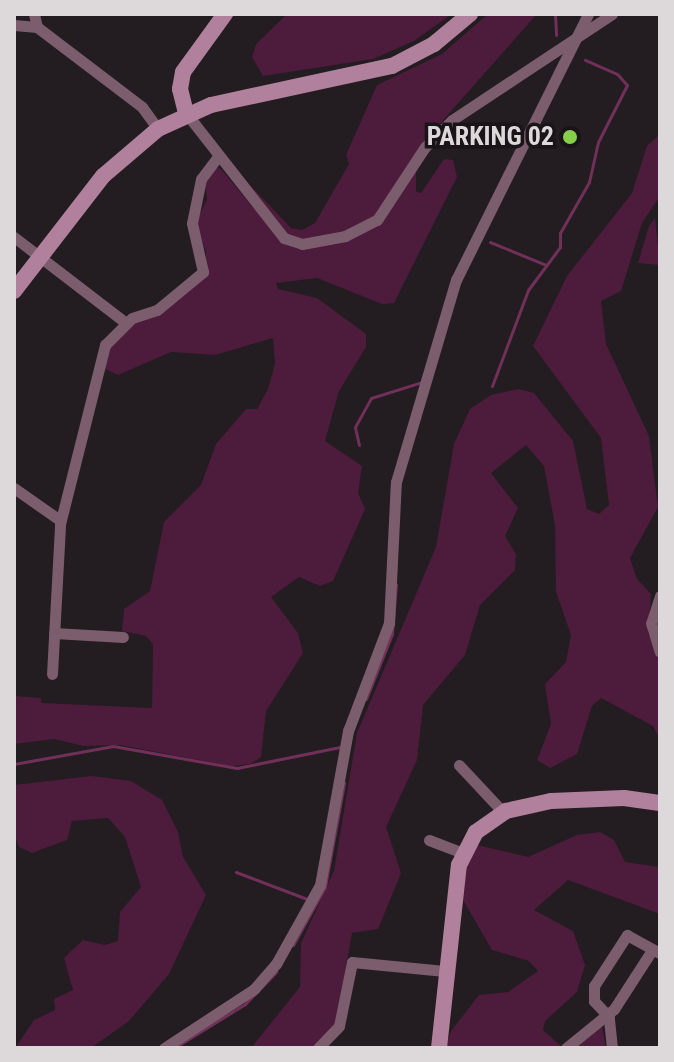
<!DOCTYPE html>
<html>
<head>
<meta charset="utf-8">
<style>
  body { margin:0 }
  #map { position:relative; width:674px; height:1062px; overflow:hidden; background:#231c20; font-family:"Roboto Condensed",sans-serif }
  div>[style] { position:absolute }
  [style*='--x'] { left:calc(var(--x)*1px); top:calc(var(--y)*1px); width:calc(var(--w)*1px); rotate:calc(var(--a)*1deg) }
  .green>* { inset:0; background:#4d1b3b }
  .stream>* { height:3px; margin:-1.5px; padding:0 1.5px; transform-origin:1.5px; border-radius:1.5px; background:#713059 }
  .street>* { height:11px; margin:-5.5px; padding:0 5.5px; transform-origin:5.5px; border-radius:5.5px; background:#7c5d6e }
  .secondary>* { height:16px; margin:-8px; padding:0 8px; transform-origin:8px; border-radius:8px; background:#b1809d }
  .dots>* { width:22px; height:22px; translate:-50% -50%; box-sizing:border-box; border:4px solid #1a1317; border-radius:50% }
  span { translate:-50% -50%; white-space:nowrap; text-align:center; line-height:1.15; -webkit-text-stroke:7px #1a1317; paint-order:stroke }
  .poi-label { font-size:26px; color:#ddd8da; font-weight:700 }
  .right { translate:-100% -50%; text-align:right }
  .frame { position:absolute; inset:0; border:16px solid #ddd8da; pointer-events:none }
</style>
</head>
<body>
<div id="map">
  <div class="green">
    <div style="clip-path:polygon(287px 14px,452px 14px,414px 41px,373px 59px,263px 76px,252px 57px,256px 44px)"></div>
    <div style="clip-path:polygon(488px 14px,537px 14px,422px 144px,374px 217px,355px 229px,302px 239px,286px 234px,247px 182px,291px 228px,302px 230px,315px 223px,349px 164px,346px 155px,377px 85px,442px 54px)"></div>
    <div style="clip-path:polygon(660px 134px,660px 196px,642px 223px,621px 291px,601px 301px,606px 344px,649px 436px,658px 507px,630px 558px,637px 579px,651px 594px,648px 633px,660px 656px,660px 739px,653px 726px,601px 698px,592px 706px,577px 754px,550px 768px,537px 760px,551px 724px,545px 684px,566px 662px,571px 635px,556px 592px,555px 525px,544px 466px,526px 445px,491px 473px,518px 508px,505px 536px,516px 554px,515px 570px,480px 605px,465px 655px,423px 705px,417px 760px,386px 827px,401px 873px,378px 929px,352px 933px,336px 1024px,313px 1048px,251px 1048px,300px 987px,301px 943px,334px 871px,357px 733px,436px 547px,454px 444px,470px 409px,491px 395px,518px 389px,534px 393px,573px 441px,587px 509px,599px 514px,609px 505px,601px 438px,533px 346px,567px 276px,632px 193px,647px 146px)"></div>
    <div style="clip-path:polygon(444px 159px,453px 160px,457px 177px,394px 303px,382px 304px,317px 278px,276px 283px,278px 289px,317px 298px,366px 334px,366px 347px,339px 391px,325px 441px,362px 466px,358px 493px,365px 509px,333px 581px,320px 586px,299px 577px,271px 597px,298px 633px,303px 653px,266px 711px,261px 757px,251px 764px,231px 766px,120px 745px,83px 746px,54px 739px,14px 744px,14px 696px,41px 698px,41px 703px,152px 708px,153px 644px,146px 636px,122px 631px,124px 609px,150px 591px,164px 522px,201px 485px,216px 444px,246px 409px,257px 409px,268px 389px,275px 364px,273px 338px,215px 355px,171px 352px,118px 375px,105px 369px,108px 346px,138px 318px,206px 274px,206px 252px,195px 223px,207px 200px,205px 180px,215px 167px,221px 169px,282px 242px,346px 241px,380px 223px,416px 170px,416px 191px,421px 193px)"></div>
    <div style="clip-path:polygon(655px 218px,660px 265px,638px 263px,649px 226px)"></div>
    <div style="clip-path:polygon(91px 776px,131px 781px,162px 800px,178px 832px,183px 857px,206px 895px,169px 974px,129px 1021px,91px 1048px,15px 1048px,34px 1020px,55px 1010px,54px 999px,73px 990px,64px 958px,83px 940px,105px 945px,118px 941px,120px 912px,141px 887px,125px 837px,108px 818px,72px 821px,67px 840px,32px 853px,19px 847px,14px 834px,14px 785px)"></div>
    <div style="clip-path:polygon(600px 832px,614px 840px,625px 862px,660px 867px,660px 914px,568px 880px,534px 910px,573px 931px,585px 965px,577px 992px,545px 1021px,543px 1030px,562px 1047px,602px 1026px,606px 1048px,445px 1048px,451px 1031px,479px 995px,508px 992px,538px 971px,529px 961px,492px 950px,463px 900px,465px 866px,477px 845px,528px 857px,577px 835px)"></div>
  </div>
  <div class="stream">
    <div style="--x:555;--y:14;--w:21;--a:87"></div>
    <div style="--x:490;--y:242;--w:61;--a:22.3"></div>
    <div style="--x:492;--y:386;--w:103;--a:-69.4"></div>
    <div style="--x:528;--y:290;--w:54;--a:-53.3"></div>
    <div style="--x:560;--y:247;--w:14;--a:-90"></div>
    <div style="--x:560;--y:233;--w:59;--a:-60.4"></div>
    <div style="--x:589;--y:182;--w:41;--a:-77.3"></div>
    <div style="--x:598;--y:142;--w:64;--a:-63"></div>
    <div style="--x:627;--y:85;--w:15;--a:-132"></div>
    <div style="--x:617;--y:74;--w:35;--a:-156"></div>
    <div style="--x:359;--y:445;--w:18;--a:-103"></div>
    <div style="--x:355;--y:427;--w:33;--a:-61"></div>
    <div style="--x:371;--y:398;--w:53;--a:-17.4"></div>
    <div style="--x:366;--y:699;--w:70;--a:-68.2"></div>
    <div style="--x:392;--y:634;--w:50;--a:-85.4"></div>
    <div style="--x:14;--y:764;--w:101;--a:-10.3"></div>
    <div style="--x:113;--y:746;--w:126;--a:10.1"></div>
    <div style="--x:237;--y:768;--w:105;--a:-11.5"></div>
    <div style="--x:236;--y:872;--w:76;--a:20.8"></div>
    <div style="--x:293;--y:945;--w:66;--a:-61.1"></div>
    <div style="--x:325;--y:887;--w:106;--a:-79.6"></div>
    <div style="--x:174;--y:1048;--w:84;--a:-31.8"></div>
    <div style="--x:245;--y:1004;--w:45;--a:-45.9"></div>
  </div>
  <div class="street">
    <div style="--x:34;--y:14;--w:13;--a:77"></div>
    <div style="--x:37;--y:27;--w:132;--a:37.3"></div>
    <div style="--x:142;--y:107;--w:27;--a:54"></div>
    <div style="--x:14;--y:25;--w:23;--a:5"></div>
    <div style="--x:186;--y:113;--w:159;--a:51.9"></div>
    <div style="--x:284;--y:238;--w:19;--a:18"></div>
    <div style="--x:302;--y:244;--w:44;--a:-10.5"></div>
    <div style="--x:345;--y:236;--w:36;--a:-27"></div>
    <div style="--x:377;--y:220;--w:87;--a:-56.7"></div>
    <div style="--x:425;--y:147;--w:38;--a:-45"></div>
    <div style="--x:452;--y:120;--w:192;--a:-33.5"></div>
    <div style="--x:14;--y:237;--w:141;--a:37.5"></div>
    <div style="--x:14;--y:488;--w:57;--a:35.1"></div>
    <div style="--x:660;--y:596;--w:28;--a:108"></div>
    <div style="--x:651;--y:623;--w:30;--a:73"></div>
    <div style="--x:54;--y:633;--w:69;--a:3.3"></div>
    <div style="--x:52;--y:674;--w:150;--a:-86.9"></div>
    <div style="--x:60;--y:524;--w:185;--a:-75.9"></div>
    <div style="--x:105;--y:345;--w:38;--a:-45"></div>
    <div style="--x:132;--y:318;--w:26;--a:-18"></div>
    <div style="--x:157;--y:310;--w:60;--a:-39.6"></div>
    <div style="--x:203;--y:272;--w:50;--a:-102.7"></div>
    <div style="--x:192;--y:223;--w:45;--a:-78.4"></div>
    <div style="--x:201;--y:179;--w:26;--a:-53"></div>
    <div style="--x:459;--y:765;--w:64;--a:46.9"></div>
    <div style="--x:429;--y:840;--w:36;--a:21"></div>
    <div style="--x:164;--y:1048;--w:108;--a:-33.2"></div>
    <div style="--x:254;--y:989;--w:33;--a:-49"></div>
    <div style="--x:276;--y:964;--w:90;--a:-60.9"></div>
    <div style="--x:320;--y:885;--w:157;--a:-79.7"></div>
    <div style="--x:348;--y:731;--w:116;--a:-69.2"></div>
    <div style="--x:389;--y:623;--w:141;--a:-87.2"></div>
    <div style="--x:396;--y:482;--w:211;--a:-73.5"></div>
    <div style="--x:456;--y:280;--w:297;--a:-63.6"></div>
    <div style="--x:318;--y:1048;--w:30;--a:-46"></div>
    <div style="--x:339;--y:1026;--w:65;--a:-78.5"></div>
    <div style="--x:352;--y:962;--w:93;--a:5.5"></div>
    <div style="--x:566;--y:1048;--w:62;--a:-39.1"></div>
    <div style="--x:614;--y:1009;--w:70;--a:-57.2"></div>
    <div style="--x:612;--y:1048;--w:31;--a:-96"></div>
    <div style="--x:609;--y:1017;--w:22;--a:-133"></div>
    <div style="--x:594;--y:1001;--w:15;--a:-90"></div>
    <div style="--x:594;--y:986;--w:61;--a:-57.1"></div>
    <div style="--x:627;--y:935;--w:38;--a:29"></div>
  </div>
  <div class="secondary">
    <div style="--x:186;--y:113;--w:25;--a:-104"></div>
    <div style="--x:180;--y:89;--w:17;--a:-80"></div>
    <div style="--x:183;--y:72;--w:72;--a:-54.1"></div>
    <div style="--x:14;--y:291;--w:145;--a:-52.3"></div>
    <div style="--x:103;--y:176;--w:72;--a:-40.5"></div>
    <div style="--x:158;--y:129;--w:58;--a:-24.4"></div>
    <div style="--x:211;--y:105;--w:185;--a:-12.2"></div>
    <div style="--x:392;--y:66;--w:47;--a:-27.6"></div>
    <div style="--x:434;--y:44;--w:47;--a:-39.8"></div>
    <div style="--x:439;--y:1048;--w:184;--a:-83.8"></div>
    <div style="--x:459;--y:865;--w:37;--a:-63"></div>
    <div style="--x:476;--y:832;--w:37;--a:-35"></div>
    <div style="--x:506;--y:811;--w:46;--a:-12.5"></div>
    <div style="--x:551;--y:801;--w:73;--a:-2.4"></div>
    <div style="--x:624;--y:798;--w:36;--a:8"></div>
  </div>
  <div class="dots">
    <div style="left:570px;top:137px;background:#86cf4b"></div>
  </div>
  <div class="poi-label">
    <span class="right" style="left:554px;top:137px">PARKING 02</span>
  </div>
  <div class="frame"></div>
</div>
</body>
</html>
